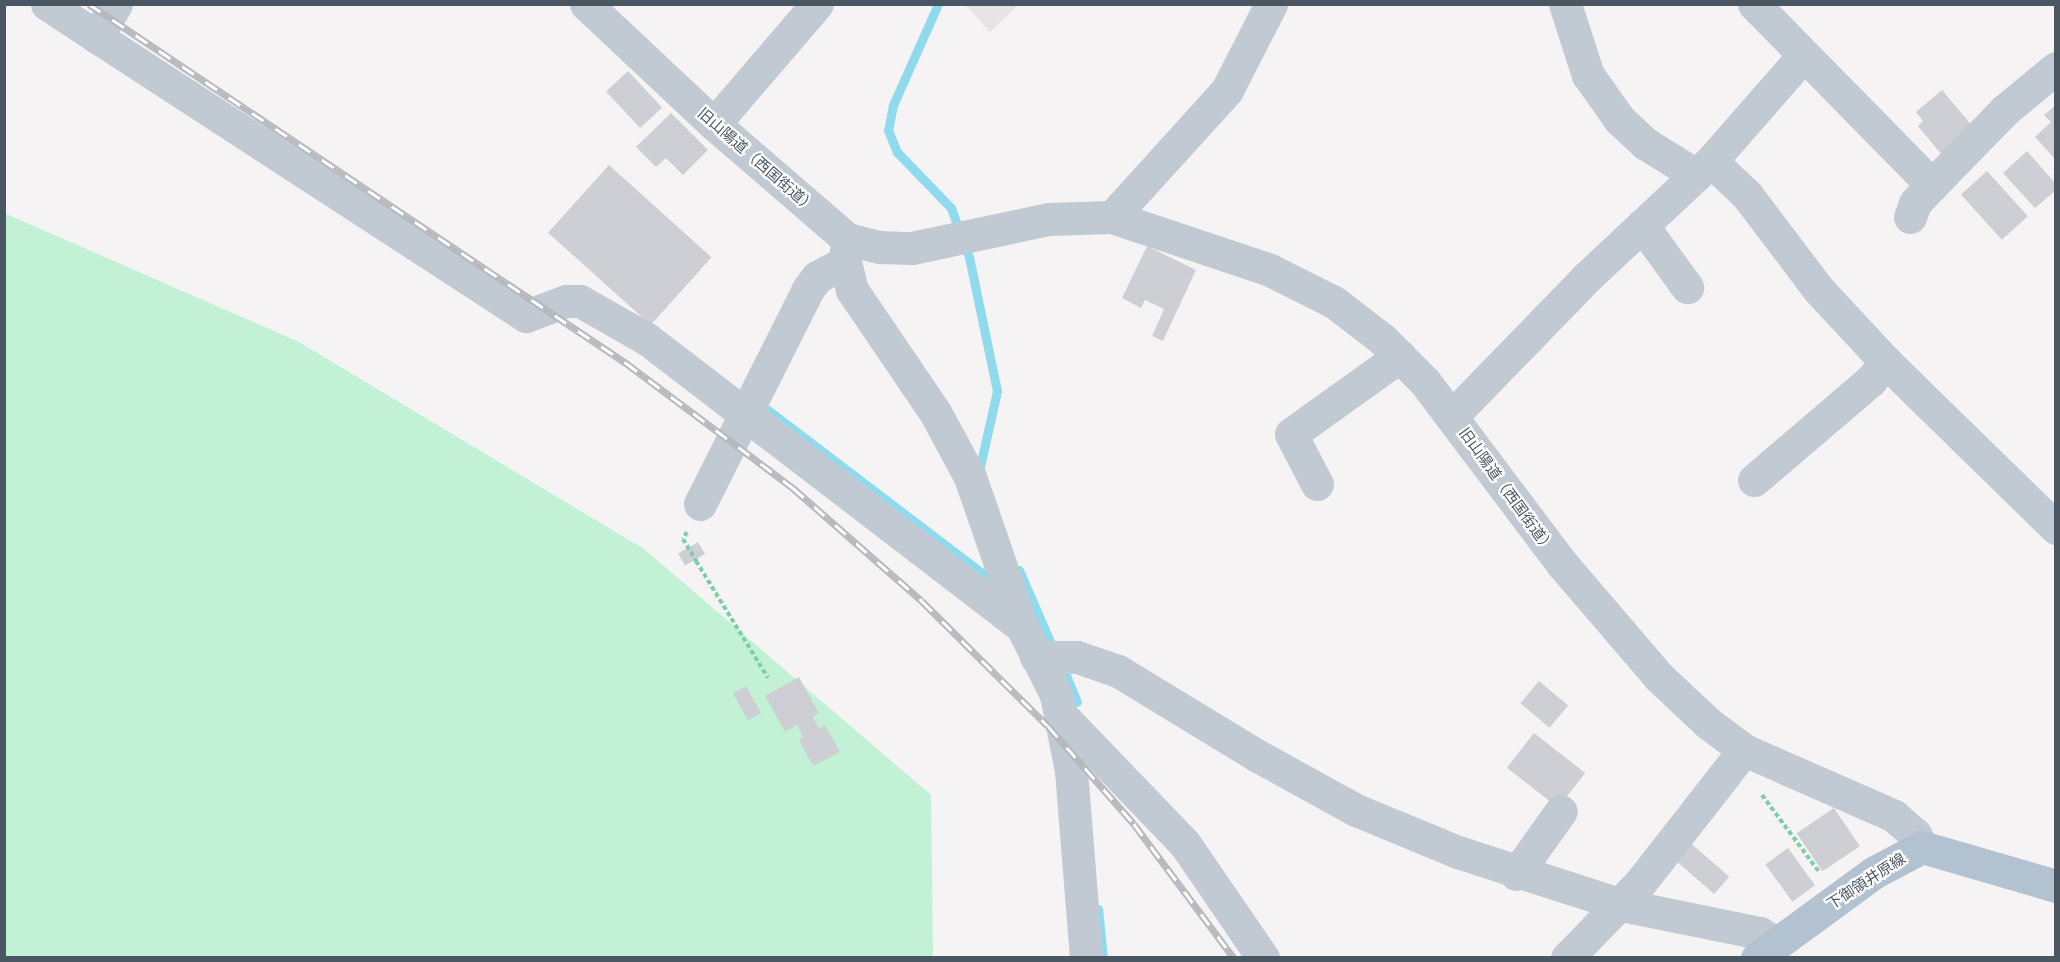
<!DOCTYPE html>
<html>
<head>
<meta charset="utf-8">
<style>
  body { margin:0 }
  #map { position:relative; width:2060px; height:962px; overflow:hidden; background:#f5f3f3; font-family:Commissioner,"Noto Sans JP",sans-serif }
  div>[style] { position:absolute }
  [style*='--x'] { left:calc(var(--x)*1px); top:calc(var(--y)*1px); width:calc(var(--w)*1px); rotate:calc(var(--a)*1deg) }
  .education>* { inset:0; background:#e6e4e5 }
  .green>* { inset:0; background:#c3f1d5 }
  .stream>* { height:9px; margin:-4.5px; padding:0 4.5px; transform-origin:4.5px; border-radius:4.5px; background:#90daee }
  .building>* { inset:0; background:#cdcfd5; transform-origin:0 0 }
  .path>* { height:4px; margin-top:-2px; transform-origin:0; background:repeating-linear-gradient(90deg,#7ad0a6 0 4.5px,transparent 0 7.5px) }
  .minor>* { height:33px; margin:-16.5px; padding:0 16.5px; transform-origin:16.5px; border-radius:16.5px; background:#c1cad2 }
  .major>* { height:33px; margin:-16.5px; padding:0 16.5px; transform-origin:16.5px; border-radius:16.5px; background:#b3c2d1 }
  .rail>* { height:7px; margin-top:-3.5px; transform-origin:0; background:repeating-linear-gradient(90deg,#fff 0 14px,#b5b8bd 0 28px); box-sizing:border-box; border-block:2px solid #b5b8bd }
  span { translate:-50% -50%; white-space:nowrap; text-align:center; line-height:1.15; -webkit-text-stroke:4.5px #fff; paint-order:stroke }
  .street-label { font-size:15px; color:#4a5661 }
  .frame { position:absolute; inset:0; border:6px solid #4a5661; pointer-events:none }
</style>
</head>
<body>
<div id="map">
  <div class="education">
    <div style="clip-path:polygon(966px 5px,1018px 5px,990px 32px)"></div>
  </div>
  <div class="green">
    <div style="clip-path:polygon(4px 213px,299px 342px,644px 549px,931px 795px,933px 957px,5px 957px)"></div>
  </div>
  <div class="stream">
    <div style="--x:938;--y:4;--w:111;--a:114"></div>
    <div style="--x:893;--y:105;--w:25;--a:101"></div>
    <div style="--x:888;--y:130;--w:24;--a:68"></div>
    <div style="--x:897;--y:152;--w:78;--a:46"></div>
    <div style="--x:951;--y:208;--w:52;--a:69.8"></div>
    <div style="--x:969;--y:257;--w:137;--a:78.2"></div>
    <div style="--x:997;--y:391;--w:82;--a:102.7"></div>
    <div style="--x:768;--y:410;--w:280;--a:37.3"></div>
    <div style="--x:1019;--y:570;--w:88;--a:66.6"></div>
    <div style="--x:1061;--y:663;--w:42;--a:67.7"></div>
    <div style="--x:1098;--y:909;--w:49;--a:84.2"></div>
  </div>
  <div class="building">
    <div style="left:628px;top:71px;width:50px;height:30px;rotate:47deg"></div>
    <div style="clip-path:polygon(1942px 90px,1974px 128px,1942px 155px,1918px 126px,1923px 121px,1916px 112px)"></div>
    <div style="clip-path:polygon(2056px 105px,2056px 160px,2035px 137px,2051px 122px,2044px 115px)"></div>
    <div style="clip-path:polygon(671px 113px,708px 150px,683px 175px,666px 158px,656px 167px,636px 147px)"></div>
    <div style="clip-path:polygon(2027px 151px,2056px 184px,2056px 190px,2035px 208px,2003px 173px)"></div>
    <div style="left:609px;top:165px;width:138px;height:91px;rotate:42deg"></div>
    <div style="left:1987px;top:171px;width:61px;height:35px;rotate:48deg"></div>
    <div style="clip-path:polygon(1147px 246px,1196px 270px,1163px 341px,1152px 336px,1164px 309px,1145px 300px,1141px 308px,1122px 298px)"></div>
    <div style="left:698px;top:542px;width:14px;height:23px;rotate:60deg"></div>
    <div style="clip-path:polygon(799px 677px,819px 713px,813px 717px,819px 729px,825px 725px,840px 752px,813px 766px,799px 740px,803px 737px,797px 725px,785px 732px,765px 696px)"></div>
    <div style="left:1539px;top:681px;width:38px;height:29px;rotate:40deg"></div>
    <div style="left:746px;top:686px;width:31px;height:15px;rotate:61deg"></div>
    <div style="left:1534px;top:733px;width:65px;height:44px;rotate:38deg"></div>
    <div style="left:1834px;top:808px;width:46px;height:45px;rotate:56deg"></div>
    <div style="left:1687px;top:840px;width:56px;height:23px;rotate:41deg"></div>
    <div style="left:1788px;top:848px;width:46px;height:28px;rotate:54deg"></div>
  </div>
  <div class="path">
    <div style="--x:687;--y:532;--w:8;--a:120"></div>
    <div style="--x:683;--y:539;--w:26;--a:59"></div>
    <div style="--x:696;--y:561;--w:137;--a:58.4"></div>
    <div style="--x:1762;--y:795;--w:97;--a:53.4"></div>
  </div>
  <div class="minor">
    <div style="--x:47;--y:4;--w:60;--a:33.4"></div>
    <div style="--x:97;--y:37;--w:38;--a:-60"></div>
    <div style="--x:586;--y:4;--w:175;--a:43.2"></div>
    <div style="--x:714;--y:124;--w:176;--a:40.8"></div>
    <div style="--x:847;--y:239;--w:34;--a:14"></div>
    <div style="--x:880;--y:247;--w:32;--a:2"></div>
    <div style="--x:912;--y:248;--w:139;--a:-12"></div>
    <div style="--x:1048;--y:219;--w:64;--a:-1.8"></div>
    <div style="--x:1112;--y:217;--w:167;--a:18.5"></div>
    <div style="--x:1270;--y:270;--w:72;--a:26.6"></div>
    <div style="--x:1334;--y:302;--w:61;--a:37.6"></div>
    <div style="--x:1382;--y:339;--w:61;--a:45"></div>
    <div style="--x:1425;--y:382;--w:229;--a:53"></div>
    <div style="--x:1563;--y:565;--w:148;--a:49.4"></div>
    <div style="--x:1659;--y:677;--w:67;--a:43.2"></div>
    <div style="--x:1708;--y:723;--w:45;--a:36.9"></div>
    <div style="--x:1744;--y:750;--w:164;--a:23.7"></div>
    <div style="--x:1894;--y:816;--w:28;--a:41"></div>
    <div style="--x:1915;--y:834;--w:15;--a:62"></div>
    <div style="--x:1565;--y:4;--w:75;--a:72.1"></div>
    <div style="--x:1588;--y:75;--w:55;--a:54.6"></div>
    <div style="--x:1620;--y:120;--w:35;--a:43"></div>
    <div style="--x:1646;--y:144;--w:59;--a:31.8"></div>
    <div style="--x:1754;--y:4;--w:254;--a:45.5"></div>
    <div style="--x:1932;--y:185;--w:105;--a:-45.8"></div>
    <div style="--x:2005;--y:110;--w:66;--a:-39.5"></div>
    <div style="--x:97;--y:37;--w:512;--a:33.04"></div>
    <div style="--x:526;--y:316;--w:43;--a:-20.6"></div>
    <div style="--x:566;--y:301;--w:14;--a:0"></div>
    <div style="--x:580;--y:301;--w:77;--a:29.6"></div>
    <div style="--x:647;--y:339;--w:473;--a:37.5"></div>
    <div style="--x:1803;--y:56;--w:140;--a:131.2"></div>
    <div style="--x:1711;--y:161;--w:50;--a:43.4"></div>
    <div style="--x:1747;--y:195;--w:118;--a:52.9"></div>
    <div style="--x:1818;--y:289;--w:100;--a:47"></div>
    <div style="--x:1886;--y:362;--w:238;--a:44.3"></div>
    <div style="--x:714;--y:124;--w:158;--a:-49.4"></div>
    <div style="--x:1112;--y:217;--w:171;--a:-47.8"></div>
    <div style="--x:1227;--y:90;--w:97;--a:-62.9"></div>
    <div style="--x:1910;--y:217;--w:15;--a:-70"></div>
    <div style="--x:1915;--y:203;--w:25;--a:-47"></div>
    <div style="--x:1642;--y:225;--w:77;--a:54"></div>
    <div style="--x:847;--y:239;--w:23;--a:95"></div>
    <div style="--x:845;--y:262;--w:29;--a:76"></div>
    <div style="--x:852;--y:290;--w:148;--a:55.8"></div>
    <div style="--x:935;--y:412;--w:74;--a:61.7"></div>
    <div style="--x:970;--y:477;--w:159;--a:70.9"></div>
    <div style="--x:1022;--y:627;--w:76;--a:63.4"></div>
    <div style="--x:1056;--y:695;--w:77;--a:78.8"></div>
    <div style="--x:1071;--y:771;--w:188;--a:85.4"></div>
    <div style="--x:1453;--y:415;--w:191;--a:-45.8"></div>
    <div style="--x:1586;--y:278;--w:171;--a:-43.1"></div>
    <div style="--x:1754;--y:480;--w:153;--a:-40.5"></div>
    <div style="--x:1870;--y:381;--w:25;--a:-50"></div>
    <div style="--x:1317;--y:484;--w:56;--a:-117.5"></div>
    <div style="--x:1291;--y:434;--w:134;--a:-35.6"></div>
    <div style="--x:700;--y:504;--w:241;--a:-63.3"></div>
    <div style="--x:808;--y:289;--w:15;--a:-53"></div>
    <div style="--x:817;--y:277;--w:32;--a:-28"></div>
    <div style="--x:1036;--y:657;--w:41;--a:0"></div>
    <div style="--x:1077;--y:657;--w:43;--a:18.9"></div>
    <div style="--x:1118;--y:671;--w:162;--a:31.3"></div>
    <div style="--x:1256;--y:755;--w:114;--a:28.8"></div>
    <div style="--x:1356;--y:810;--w:110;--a:22.4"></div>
    <div style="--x:1458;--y:852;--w:172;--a:17.9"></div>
    <div style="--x:1622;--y:905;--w:141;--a:11.5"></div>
    <div style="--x:1760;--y:933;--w:18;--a:34"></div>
    <div style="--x:1060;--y:714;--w:180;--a:46.1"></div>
    <div style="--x:1185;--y:844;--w:138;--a:55.6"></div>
    <div style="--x:1516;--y:874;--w:77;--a:-54.5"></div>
    <div style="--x:1567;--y:958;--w:105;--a:-45.8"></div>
    <div style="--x:1640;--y:883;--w:169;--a:-52"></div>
  </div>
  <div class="major">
    <div style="--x:1757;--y:958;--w:144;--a:-36.2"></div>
    <div style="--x:1873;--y:873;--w:55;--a:-28"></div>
    <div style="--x:1922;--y:847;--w:140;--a:16.2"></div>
  </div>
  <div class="rail">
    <div style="--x:89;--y:4;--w:646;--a:33.76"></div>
    <div style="--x:626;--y:363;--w:209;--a:36.8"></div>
    <div style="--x:793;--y:488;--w:171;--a:41.2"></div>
    <div style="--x:922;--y:601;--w:177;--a:44.8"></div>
    <div style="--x:1048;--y:726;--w:130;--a:48.7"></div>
    <div style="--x:1134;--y:824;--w:167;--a:53.3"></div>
  </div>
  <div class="street-label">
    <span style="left:757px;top:160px;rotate:41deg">旧山陽道（西国街道）</span>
    <span style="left:1507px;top:490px;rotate:54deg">旧山陽道（西国街道）</span>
    <span style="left:1866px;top:881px;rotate:-33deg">下御領井原線</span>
  </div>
  <div class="frame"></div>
</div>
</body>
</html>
